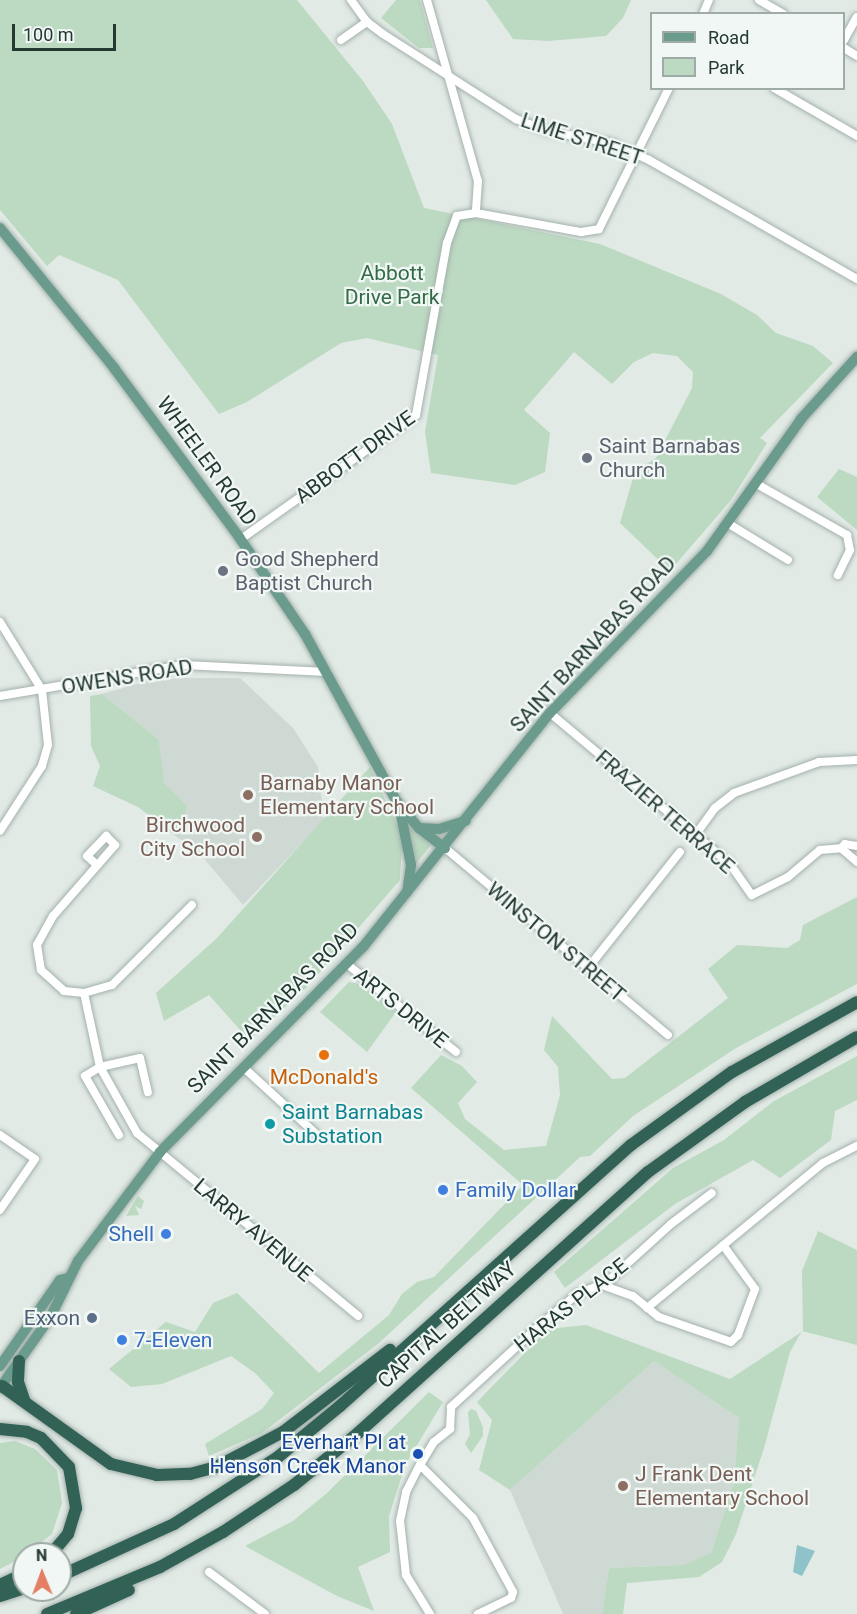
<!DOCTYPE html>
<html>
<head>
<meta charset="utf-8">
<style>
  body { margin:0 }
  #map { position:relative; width:857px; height:1614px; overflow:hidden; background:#e1eae5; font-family:Roboto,sans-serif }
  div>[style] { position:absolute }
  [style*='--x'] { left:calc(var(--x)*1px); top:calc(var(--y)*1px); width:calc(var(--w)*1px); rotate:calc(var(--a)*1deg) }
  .built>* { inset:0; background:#cfd9d4 }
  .green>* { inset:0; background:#bcd9c2 }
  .water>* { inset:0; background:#8ec3ca }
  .roads { filter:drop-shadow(0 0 2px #a4b1ac) drop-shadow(0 0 2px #a4b1ac) }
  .minor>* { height:8px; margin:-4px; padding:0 4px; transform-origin:4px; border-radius:4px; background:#fff }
  .major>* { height:10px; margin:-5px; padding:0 5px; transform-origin:5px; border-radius:5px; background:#6a9b8c }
  .highway>* { height:12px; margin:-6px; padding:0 6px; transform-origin:6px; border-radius:6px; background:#326256 }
  .dots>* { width:16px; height:16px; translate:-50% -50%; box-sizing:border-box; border:3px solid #f1f7f4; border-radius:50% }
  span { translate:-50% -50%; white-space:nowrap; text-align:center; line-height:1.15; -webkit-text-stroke:4.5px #f1f7f4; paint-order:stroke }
  .street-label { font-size:21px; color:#233932 }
  .park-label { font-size:21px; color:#326b45 }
  .worship-label { font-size:21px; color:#5b616d }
  .left { translate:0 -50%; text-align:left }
  .education-label { font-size:21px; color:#785e54 }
  .right { translate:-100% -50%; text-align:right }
  .food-label { font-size:21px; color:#c56008 }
  .culture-label { font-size:21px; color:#0d838f }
  .shop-label { font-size:21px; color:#366cbe }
  .service-label { font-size:21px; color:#4e5e75 }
  .transit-label { font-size:21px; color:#164399 }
  .legend { position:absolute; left:650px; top:12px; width:195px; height:78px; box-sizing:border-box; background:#f1f7f4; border:2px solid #9faba6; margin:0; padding:8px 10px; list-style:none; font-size:18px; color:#233932 }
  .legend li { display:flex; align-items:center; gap:12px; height:30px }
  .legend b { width:30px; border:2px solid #9faba6 }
  .north { position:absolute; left:12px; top:1542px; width:60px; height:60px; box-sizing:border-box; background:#f1f7f4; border:2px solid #9faba6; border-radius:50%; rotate:359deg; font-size:16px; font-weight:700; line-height:24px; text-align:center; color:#233932 }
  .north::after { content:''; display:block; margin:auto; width:21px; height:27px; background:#e37f65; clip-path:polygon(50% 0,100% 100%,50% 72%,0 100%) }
  .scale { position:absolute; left:12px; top:24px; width:104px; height:27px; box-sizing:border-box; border:3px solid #233932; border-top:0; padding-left:8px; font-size:18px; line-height:21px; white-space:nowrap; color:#233932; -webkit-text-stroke:4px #f1f7f4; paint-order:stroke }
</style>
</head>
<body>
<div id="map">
  <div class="built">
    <div style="clip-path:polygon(185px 678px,240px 678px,293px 728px,318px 767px,324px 820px,243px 905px,201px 855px,177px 837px,186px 806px,163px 783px,159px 740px,102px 694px,147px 681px)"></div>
    <div style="clip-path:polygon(654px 1361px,739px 1418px,734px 1482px,711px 1553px,683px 1565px,609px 1568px,602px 1614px,563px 1614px,510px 1490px)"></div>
  </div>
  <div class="green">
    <div style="clip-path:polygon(0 0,297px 0,363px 81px,392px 124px,424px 208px,600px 244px,721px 294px,757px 315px,776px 333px,813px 346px,833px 363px,760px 438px,767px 443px,731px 500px,670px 571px,620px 523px,635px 471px,656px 458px,692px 388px,693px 372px,677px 356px,653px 353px,634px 362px,612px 384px,574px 352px,524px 410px,550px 433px,545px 472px,515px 485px,431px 473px,425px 432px,438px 355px,367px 338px,341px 343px,247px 402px,219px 414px,118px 280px,59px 255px,47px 266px,0 210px)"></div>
    <div style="clip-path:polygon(396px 0,420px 0,433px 48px,419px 48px,381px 18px)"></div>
    <div style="clip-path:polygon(486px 0,631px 0,623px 18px,606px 36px,548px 41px,513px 39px)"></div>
    <div style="clip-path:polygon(839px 469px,857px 477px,857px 530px,817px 497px)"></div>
    <div style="clip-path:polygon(102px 694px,159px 740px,164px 783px,187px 806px,177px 837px,138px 807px,93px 786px,100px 766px,91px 746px,90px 696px)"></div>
    <div style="clip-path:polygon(370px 767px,399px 829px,402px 844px,400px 880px,307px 987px,249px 1040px,209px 995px,164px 1021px,156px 993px,217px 938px)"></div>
    <div style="clip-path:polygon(408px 825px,431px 845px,416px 864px,415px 864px)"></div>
    <div style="clip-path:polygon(857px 897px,857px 984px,736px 1048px,633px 1116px,590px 1156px,580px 1157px,379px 1343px,262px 1433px,209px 1456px,205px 1444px,262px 1409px,274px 1393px,255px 1373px,231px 1356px,162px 1384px,131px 1387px,109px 1369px,166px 1322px,195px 1332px,213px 1303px,237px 1293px,319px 1373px,389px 1315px,402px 1294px,417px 1282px,434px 1277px,523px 1185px,411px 1088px,441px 1055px,462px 1066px,477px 1082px,458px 1103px,465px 1119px,504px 1150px,546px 1146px,560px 1095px,558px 1067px,544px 1050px,552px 1016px,612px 1079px,625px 1078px,728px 998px,708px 969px,737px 945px,787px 948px,800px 940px,803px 925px)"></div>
    <div style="clip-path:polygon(349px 982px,360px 984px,396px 1012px,367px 1052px,320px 1012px)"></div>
    <div style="clip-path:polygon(857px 1056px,857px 1100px,835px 1111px,831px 1140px,780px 1178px,753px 1160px,675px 1204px,565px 1288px,554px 1272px,673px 1168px,724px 1140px,774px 1101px)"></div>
    <div style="clip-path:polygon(138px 1196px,144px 1201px,141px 1209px,135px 1206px,139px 1215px,126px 1216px)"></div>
    <div style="clip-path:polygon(818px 1231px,857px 1250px,857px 1345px,802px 1331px,790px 1352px,764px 1448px,736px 1534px,722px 1562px,699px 1577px,627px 1583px,623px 1614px,602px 1614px,609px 1568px,683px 1565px,711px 1553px,734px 1482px,739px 1418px,654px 1361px,510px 1490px,479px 1470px,492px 1420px,477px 1402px,548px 1329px,586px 1325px,730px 1379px,803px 1331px,802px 1271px)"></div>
    <div style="clip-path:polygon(429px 1392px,443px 1402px,405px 1465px,389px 1516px,390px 1552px,358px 1567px,374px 1611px,337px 1596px,245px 1546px,293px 1521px,327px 1493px)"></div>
    <div style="clip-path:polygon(471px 1409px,476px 1411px,483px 1427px,483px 1436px,471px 1453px,465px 1444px,470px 1434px,468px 1412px)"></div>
    <div style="clip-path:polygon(15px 1441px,35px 1449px,57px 1470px,62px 1503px,52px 1534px,23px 1557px,0 1569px,0 1443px)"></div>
  </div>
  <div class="water">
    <div style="clip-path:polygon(797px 1545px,815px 1551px,802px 1576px,793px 1572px)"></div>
  </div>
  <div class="roads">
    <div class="minor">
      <div style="--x:351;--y:0;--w:27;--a:54"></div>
      <div style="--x:367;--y:22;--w:20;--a:37"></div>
      <div style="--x:383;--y:34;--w:158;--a:32.6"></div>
      <div style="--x:516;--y:119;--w:34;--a:21"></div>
      <div style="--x:548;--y:131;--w:64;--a:10.8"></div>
      <div style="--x:611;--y:143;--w:42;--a:24.1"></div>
      <div style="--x:649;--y:160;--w:240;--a:29.8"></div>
      <div style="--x:427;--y:0;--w:188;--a:74.3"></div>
      <div style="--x:478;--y:181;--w:32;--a:94"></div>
      <div style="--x:759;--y:0;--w:28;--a:30"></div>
      <div style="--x:703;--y:14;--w:15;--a:-67"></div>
      <div style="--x:341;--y:40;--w:32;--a:-35"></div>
      <div style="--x:844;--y:40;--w:26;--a:-61"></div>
      <div style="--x:844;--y:48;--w:15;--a:32"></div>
      <div style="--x:774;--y:88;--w:96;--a:30"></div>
      <div style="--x:755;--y:483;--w:106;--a:29.5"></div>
      <div style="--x:847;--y:535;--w:15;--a:79"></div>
      <div style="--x:850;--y:550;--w:28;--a:116"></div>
      <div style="--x:729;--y:524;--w:69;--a:31.4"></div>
      <div style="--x:241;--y:539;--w:214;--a:-35.3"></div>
      <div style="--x:416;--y:415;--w:175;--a:-79.8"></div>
      <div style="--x:447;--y:243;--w:29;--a:-70"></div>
      <div style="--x:457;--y:216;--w:19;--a:-9"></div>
      <div style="--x:476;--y:213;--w:107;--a:10.3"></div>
      <div style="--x:581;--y:232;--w:18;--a:-9"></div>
      <div style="--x:599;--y:229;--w:157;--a:-63.6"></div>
      <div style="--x:0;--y:622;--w:80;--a:58.3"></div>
      <div style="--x:42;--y:690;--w:55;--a:83.8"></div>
      <div style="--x:48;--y:745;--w:22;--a:106"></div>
      <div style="--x:42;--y:766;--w:77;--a:122.9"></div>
      <div style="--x:0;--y:696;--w:187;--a:-9.6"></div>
      <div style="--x:184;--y:665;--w:143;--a:2.8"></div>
      <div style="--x:550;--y:713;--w:235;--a:40"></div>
      <div style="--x:730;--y:864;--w:38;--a:55"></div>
      <div style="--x:752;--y:895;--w:40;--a:-26.6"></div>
      <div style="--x:788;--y:877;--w:42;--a:-40.2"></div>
      <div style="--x:820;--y:850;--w:21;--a:-5"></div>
      <div style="--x:696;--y:834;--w:32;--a:-54"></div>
      <div style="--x:715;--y:808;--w:24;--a:-38"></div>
      <div style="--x:734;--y:793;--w:90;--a:-20"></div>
      <div style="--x:819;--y:762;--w:38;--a:-3"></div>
      <div style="--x:857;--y:846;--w:12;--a:-171"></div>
      <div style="--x:845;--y:844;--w:6;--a:135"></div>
      <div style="--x:841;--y:848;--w:21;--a:41"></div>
      <div style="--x:445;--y:848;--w:291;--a:40"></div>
      <div style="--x:97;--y:865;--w:13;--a:-138"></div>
      <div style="--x:87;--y:856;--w:28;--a:-46"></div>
      <div style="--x:106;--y:836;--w:13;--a:45"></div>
      <div style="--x:115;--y:845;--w:94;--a:131.1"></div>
      <div style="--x:53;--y:916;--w:33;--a:119"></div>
      <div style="--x:37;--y:945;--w:25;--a:81"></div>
      <div style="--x:41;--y:970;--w:31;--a:42"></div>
      <div style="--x:64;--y:991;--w:20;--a:6"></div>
      <div style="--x:84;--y:993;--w:29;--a:-16"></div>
      <div style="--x:112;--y:985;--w:113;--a:-45"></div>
      <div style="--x:347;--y:964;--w:140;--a:38.9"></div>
      <div style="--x:588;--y:968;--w:148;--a:-51.6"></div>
      <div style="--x:84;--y:993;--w:76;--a:77.8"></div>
      <div style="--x:100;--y:1067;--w:76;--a:60.7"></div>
      <div style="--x:137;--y:1133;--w:287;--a:39.6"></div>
      <div style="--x:243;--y:1067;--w:98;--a:42.5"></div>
      <div style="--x:0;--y:1135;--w:42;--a:34.4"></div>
      <div style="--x:35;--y:1159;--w:62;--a:124.5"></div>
      <div style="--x:119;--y:1135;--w:68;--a:-120"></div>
      <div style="--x:85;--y:1076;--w:17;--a:-31"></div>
      <div style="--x:100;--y:1067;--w:41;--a:-12.7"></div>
      <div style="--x:140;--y:1058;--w:35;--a:77"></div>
      <div style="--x:602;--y:1285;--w:33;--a:20"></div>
      <div style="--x:633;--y:1296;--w:33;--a:39"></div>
      <div style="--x:659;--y:1317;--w:76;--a:19.1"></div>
      <div style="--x:731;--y:1342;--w:10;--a:-45"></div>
      <div style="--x:738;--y:1335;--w:49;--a:-69.7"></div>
      <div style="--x:755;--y:1289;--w:54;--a:-126"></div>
      <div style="--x:647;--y:1308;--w:228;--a:-39.5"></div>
      <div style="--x:823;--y:1163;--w:38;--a:-27"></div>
      <div style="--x:420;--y:1465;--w:75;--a:45"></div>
      <div style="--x:473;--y:1518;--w:84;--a:61.6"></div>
      <div style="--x:513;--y:1592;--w:6;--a:108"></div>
      <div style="--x:511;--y:1598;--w:37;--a:154"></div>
      <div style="--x:209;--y:1572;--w:70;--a:36.9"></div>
      <div style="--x:430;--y:1614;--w:46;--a:-121.6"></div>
      <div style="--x:406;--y:1575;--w:54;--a:-96.3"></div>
      <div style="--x:400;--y:1521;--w:30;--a:-78"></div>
      <div style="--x:406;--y:1492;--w:30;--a:-63"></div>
      <div style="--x:420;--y:1465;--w:27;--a:-59"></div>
      <div style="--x:434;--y:1442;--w:21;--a:-39"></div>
      <div style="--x:450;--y:1429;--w:22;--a:-87"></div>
      <div style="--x:451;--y:1407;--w:118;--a:-42.6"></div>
      <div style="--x:538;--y:1327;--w:51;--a:-40.2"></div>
      <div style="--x:577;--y:1294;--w:31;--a:-21"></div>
      <div style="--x:606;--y:1283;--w:88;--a:-42.2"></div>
      <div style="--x:671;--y:1224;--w:51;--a:-37.1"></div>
    </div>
    <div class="major">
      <div style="--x:0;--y:228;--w:181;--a:50.8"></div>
      <div style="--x:114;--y:368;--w:210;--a:53.5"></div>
      <div style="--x:239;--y:537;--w:117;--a:55.8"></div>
      <div style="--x:305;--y:634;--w:192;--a:61.3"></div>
      <div style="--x:397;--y:802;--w:34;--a:50"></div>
      <div style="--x:419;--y:828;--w:33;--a:38"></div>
      <div style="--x:400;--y:810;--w:56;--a:78.7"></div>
      <div style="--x:411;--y:865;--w:27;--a:98"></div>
      <div style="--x:419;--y:828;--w:20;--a:3"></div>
      <div style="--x:439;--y:829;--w:28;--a:-17"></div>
      <div style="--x:0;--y:1366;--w:105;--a:-55.1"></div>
      <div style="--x:60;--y:1280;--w:8;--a:-14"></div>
      <div style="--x:0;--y:1388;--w:88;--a:-54.7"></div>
      <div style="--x:51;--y:1316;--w:61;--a:-63.9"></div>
      <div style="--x:78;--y:1261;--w:136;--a:-53"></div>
      <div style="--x:160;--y:1152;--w:289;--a:-45.3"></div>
      <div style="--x:363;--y:947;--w:300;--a:-51.4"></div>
      <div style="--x:550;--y:713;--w:226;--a:-45.9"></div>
      <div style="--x:707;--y:551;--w:162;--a:-54.5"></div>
      <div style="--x:801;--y:419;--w:84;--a:-47.9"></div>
    </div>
    <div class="highway">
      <div style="--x:19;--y:1361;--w:21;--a:93"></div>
      <div style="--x:18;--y:1382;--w:21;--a:71"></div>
      <div style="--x:2;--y:1386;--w:134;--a:35.6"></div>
      <div style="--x:111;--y:1464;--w:47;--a:13.4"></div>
      <div style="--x:157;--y:1475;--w:33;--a:-2"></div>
      <div style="--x:190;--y:1474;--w:27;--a:-15"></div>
      <div style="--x:216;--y:1467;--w:76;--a:-27.6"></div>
      <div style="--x:283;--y:1432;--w:135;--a:-37.5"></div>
      <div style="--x:0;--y:1429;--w:27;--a:6"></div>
      <div style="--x:27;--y:1432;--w:15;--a:23"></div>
      <div style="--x:41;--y:1438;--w:40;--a:46"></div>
      <div style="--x:69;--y:1467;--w:42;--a:80.3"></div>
      <div style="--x:76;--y:1508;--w:27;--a:107"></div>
      <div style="--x:68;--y:1534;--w:26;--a:130"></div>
      <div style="--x:60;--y:1576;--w:125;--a:-24.5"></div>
      <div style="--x:174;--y:1524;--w:124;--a:-32.8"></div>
      <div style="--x:278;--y:1457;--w:80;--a:-39.4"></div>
      <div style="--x:340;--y:1406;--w:391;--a:-41.9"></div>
      <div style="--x:631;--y:1145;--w:125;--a:-35.9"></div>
      <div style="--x:732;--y:1072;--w:143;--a:-29.2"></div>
      <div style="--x:0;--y:1585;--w:26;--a:-25"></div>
      <div style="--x:0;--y:1596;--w:25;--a:-18"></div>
      <div style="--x:47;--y:1614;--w:122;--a:-22.6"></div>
      <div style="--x:160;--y:1567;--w:72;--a:-29.1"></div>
      <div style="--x:223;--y:1532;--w:85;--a:-33.5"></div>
      <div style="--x:294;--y:1485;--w:82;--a:-39.1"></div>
      <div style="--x:358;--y:1433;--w:390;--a:-42"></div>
      <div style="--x:648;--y:1172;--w:120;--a:-35.8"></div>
      <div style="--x:745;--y:1102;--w:129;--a:-30.1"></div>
      <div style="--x:76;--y:1614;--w:58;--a:-24.4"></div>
    </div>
  </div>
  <div class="dots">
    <div style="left:587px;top:458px;background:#6b7280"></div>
    <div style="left:223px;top:571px;background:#6b7280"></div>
    <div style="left:248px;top:795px;background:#8d6e63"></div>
    <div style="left:257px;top:837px;background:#8d6e63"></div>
    <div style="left:324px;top:1055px;background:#e8710a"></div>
    <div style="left:270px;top:1124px;background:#0f9aa8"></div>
    <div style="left:443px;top:1190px;background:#3f7fe0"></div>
    <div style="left:166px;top:1234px;background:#3f7fe0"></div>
    <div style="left:92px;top:1318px;background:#5c6f8a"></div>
    <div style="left:122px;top:1340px;background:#3f7fe0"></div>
    <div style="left:418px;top:1454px;background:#1a4fb4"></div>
    <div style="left:623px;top:1486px;background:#8d6e63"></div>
  </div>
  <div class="street-label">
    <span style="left:582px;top:139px;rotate:18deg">LIME STREET</span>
    <span style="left:355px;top:457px;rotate:-36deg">ABBOTT DRIVE</span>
    <span style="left:207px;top:461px;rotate:54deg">WHEELER ROAD</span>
    <span style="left:593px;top:644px;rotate:-47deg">SAINT BARNABAS ROAD</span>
    <span style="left:127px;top:677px;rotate:-9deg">OWENS ROAD</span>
    <span style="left:665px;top:812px;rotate:41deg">FRAZIER TERRACE</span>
    <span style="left:556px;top:942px;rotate:40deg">WINSTON STREET</span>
    <span style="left:273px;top:1008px;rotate:-45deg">SAINT BARNABAS ROAD</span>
    <span style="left:401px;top:1008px;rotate:39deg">ARTS DRIVE</span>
    <span style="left:253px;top:1230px;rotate:40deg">LARRY AVENUE</span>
    <span style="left:571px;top:1305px;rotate:-38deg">HARAS PLACE</span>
    <span style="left:447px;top:1325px;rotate:-42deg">CAPITAL BELTWAY</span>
  </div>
  <div class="park-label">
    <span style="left:392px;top:285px">Abbott<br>Drive Park</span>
  </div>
  <div class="worship-label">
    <span class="left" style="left:599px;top:458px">Saint Barnabas<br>Church</span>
    <span class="left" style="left:235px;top:571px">Good Shepherd<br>Baptist Church</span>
  </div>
  <div class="education-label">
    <span class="left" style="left:260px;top:795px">Barnaby Manor<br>Elementary School</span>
    <span class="right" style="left:245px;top:837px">Birchwood<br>City School</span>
    <span class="left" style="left:635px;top:1486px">J Frank Dent<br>Elementary School</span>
  </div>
  <div class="food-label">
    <span style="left:324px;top:1077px">McDonald's</span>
  </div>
  <div class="culture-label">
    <span class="left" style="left:282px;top:1124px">Saint Barnabas<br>Substation</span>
  </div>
  <div class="shop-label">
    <span class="left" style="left:455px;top:1190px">Family Dollar</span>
    <span class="right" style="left:154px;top:1234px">Shell</span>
    <span class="left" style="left:134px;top:1340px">7-Eleven</span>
  </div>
  <div class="service-label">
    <span class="right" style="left:80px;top:1318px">Exxon</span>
  </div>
  <div class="transit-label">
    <span class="right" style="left:406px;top:1454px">Everhart Pl at<br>Henson Creek Manor</span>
  </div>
  <ul class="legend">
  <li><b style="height:8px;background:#6a9b8c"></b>Road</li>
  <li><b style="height:16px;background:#bcd9c2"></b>Park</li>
  </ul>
  <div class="north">N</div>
  <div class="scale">100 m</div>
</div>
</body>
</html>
